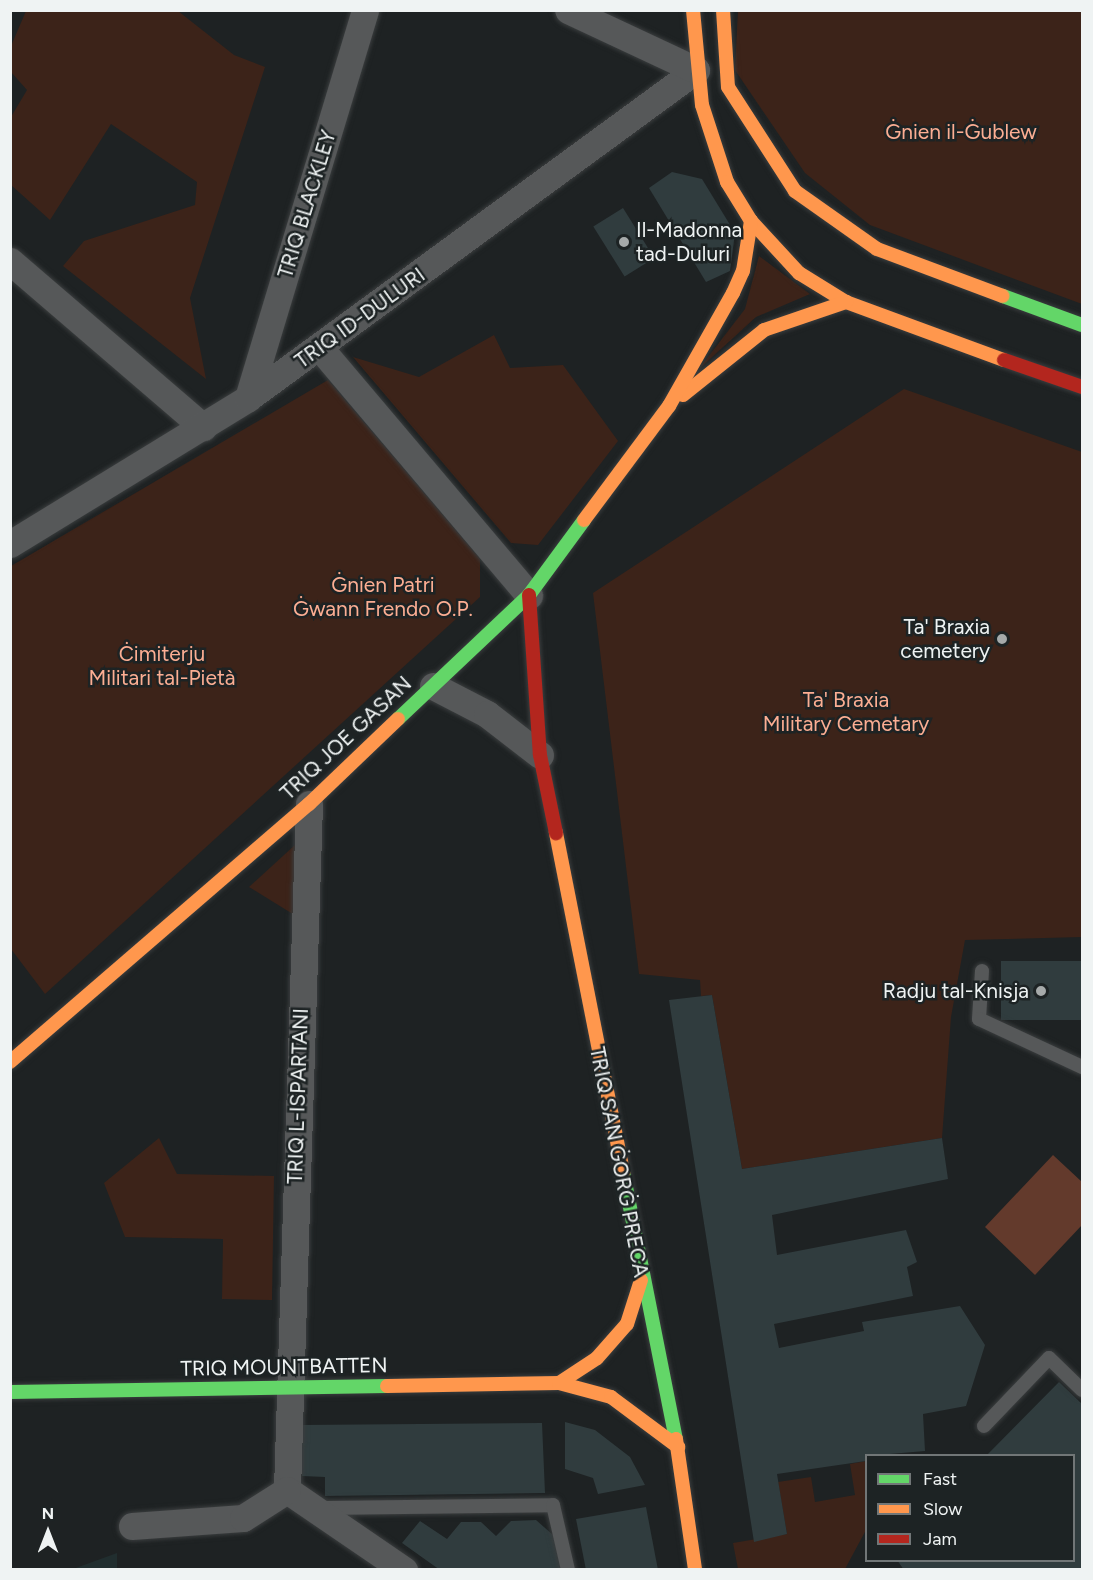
<!DOCTYPE html>
<html>
<head>
<meta charset="utf-8">
<style>
  body { margin:0 }
  #map { position:relative; width:1093px; height:1580px; overflow:hidden; background:#1e2223; font-family:Figtree,sans-serif }
  div>[style] { position:absolute }
  [style*='--x'] { left:calc(var(--x)*1px); top:calc(var(--y)*1px); width:calc(var(--w)*1px); rotate:calc(var(--a)*1deg) }
  .built>* { inset:0; background:#212e2f }
  .green>* { inset:0; background:#3c2319 }
  .water>* { inset:0; background:#633a2c }
  .building>* { inset:0; background:#303c3e; transform-origin:0 0 }
  .roads { filter:drop-shadow(0 0 2px #3a3d3e) drop-shadow(0 0 2px #3a3d3e) }
  .lane>* { height:14px; margin:-7px; padding:0 7px; transform-origin:7px; border-radius:7px; background:#565859 }
  .street>* { height:27px; margin:-13.5px; padding:0 13.5px; transform-origin:13.5px; border-radius:13.5px; background:#565859 }
  .fast>* { height:14px; margin:-7px; padding:0 7px; transform-origin:7px; border-radius:7px; background:#63d668 }
  .slow>* { height:14px; margin:-7px; padding:0 7px; transform-origin:7px; border-radius:7px; background:#ff974d }
  .jam>* { height:14px; margin:-7px; padding:0 7px; transform-origin:7px; border-radius:7px; background:#b3261e }
  .dots>* { width:16px; height:16px; translate:-50% -50%; box-sizing:border-box; border:3px solid #1d2324; border-radius:50% }
  span { translate:-50% -50%; white-space:nowrap; text-align:center; line-height:1.15; -webkit-text-stroke:5px #1d2324; paint-order:stroke }
  .park-label { font-size:21px; color:#fcae93 }
  .street-label { font-size:21px; color:#eff3f3 }
  .poi-label { font-size:21px; color:#eff3f3 }
  .left { translate:0 -50%; text-align:left }
  .right { translate:-100% -50%; text-align:right }
  .frame { position:absolute; inset:0; border:12px solid #eff3f3; pointer-events:none }
  .legend { position:absolute; left:865px; top:1454px; width:210px; height:108px; box-sizing:border-box; background:#1d2324; border:2px solid #717677; margin:0; padding:8px 10px; list-style:none; font-size:18px; color:#eff3f3 }
  .legend li { display:flex; align-items:center; gap:12px; height:30px }
  .legend b { width:30px; border:2px solid #717677 }
  .north { position:absolute; left:18px; top:1502px; width:60px; height:60px; -webkit-text-stroke:4px #1d2324; paint-order:stroke; rotate:0deg; font-size:16px; font-weight:700; line-height:24px; text-align:center; color:#eff3f3 }
  .north::after { content:''; display:block; margin:auto; width:21px; height:27px; background:#eff3f3; clip-path:polygon(50% 0,100% 100%,50% 72%,0 100%) }
</style>
</head>
<body>
<div id="map">
  <div class="built">
    <div style="clip-path:polygon(117px 1553px,117px 1569px,73px 1569px)"></div>
  </div>
  <div class="green">
    <div style="clip-path:polygon(26px 11px,178px 11px,234px 55px,265px 67px,190px 298px,206px 379px,63px 266px,84px 241px,195px 205px,197px 182px,111px 124px,50px 220px,11px 185px,11px 117px,27px 90px,11px 72px,11px 46px)"></div>
    <div style="clip-path:polygon(738px 11px,1082px 11px,1082px 304px,870px 225px,805px 173px,735px 70px)"></div>
    <div style="clip-path:polygon(759px 256px,810px 294px,756px 317px,698px 370px,745px 309px)"></div>
    <div style="clip-path:polygon(494px 335px,510px 368px,563px 365px,618px 441px,538px 545px,511px 543px,353px 357px,419px 377px)"></div>
    <div style="clip-path:polygon(328px 380px,480px 559px,480px 597px,45px 994px,11px 949px,11px 566px)"></div>
    <div style="clip-path:polygon(904px 389px,1082px 452px,1082px 937px,965px 940px,951px 1017px,942px 1138px,742px 1169px,712px 995px,701px 996px,700px 980px,639px 974px,593px 593px)"></div>
    <div style="clip-path:polygon(296px 844px,296px 916px,249px 887px)"></div>
    <div style="clip-path:polygon(159px 1138px,177px 1174px,274px 1176px,272px 1300px,222px 1299px,223px 1239px,125px 1237px,104px 1183px)"></div>
    <div style="clip-path:polygon(866px 1461px,866px 1530px,845px 1569px,738px 1569px,733px 1543px,787px 1534px,778px 1482px,811px 1477px,815px 1502px,855px 1495px,850px 1464px)"></div>
  </div>
  <div class="water">
    <div style="clip-path:polygon(1053px 1155px,1082px 1182px,1082px 1225px,1035px 1275px,985px 1227px)"></div>
  </div>
  <div class="building">
    <div style="clip-path:polygon(672px 172px,702px 179px,735px 233px,730px 271px,706px 282px,649px 188px)"></div>
    <div style="left:623px;top:208px;width:59px;height:35px;rotate:58deg"></div>
    <div style="left:1001px;top:961px;width:81px;height:59px"></div>
    <div style="clip-path:polygon(712px 995px,742px 1169px,942px 1138px,948px 1179px,772px 1215px,777px 1255px,906px 1230px,917px 1262px,907px 1267px,913px 1296px,774px 1324px,779px 1348px,864px 1331px,862px 1322px,960px 1306px,985px 1345px,966px 1406px,923px 1414px,925px 1451px,866px 1456px,866px 1461px,777px 1474px,787px 1534px,754px 1542px,669px 1000px)"></div>
    <div style="clip-path:polygon(1059px 1382px,1082px 1404px,1082px 1570px,904px 1570px,897px 1560px,1074px 1560px,1074px 1456px,986px 1456px)"></div>
    <div style="clip-path:polygon(565px 1422px,595px 1430px,630px 1457px,645px 1485px,598px 1494px,593px 1478px,565px 1469px)"></div>
    <div style="clip-path:polygon(542px 1423px,545px 1493px,325px 1496px,325px 1477px,302px 1476px,300px 1425px)"></div>
    <div style="clip-path:polygon(646px 1507px,658px 1570px,586px 1570px,576px 1519px)"></div>
    <div style="clip-path:polygon(536px 1520px,561px 1542px,562px 1570px,440px 1570px,402px 1543px,420px 1521px,447px 1539px,461px 1522px,481px 1522px,496px 1536px,511px 1521px)"></div>
  </div>
  <div class="roads">
    <div class="lane">
      <div style="--x:982;--y:971;--w:48;--a:93.6"></div>
      <div style="--x:979;--y:1019;--w:114;--a:25"></div>
      <div style="--x:984;--y:1426;--w:94;--a:-46.3"></div>
      <div style="--x:1049;--y:1358;--w:46;--a:44.1"></div>
      <div style="--x:322;--y:1508;--w:231;--a:-0.7"></div>
      <div style="--x:553;--y:1505;--w:67;--a:77"></div>
    </div>
    <div class="street">
      <div style="--x:10;--y:261;--w:255;--a:40.7"></div>
      <div style="--x:320;--y:348;--w:324;--a:49.8"></div>
      <div style="--x:248;--y:398;--w:405;--a:-73.2"></div>
      <div style="--x:10;--y:544;--w:279;--a:-31.5"></div>
      <div style="--x:248;--y:398;--w:555;--a:-36.21"></div>
      <div style="--x:696;--y:70;--w:141;--a:-154.9"></div>
      <div style="--x:433;--y:686;--w:61;--a:27.4"></div>
      <div style="--x:487;--y:714;--w:67;--a:37.7"></div>
      <div style="--x:309;--y:804;--w:686;--a:91.84"></div>
      <div style="--x:287;--y:1490;--w:142;--a:34.4"></div>
      <div style="--x:132;--y:1526;--w:111;--a:-4.1"></div>
      <div style="--x:243;--y:1518;--w:52;--a:-32.5"></div>
    </div>
    <div class="fast">
      <div style="--x:1003;--y:296;--w:84;--a:20.2"></div>
      <div style="--x:398;--y:719;--w:180;--a:-43.4"></div>
      <div style="--x:529;--y:595;--w:93;--a:-53.7"></div>
      <div style="--x:623;--y:1172;--w:272;--a:78.8"></div>
      <div style="--x:10;--y:1392;--w:377;--a:-0.9"></div>
    </div>
    <div class="slow">
      <div style="--x:693;--y:10;--w:95;--a:84.6"></div>
      <div style="--x:702;--y:105;--w:81;--a:72"></div>
      <div style="--x:727;--y:182;--w:46;--a:58.4"></div>
      <div style="--x:751;--y:221;--w:71;--a:47.3"></div>
      <div style="--x:799;--y:273;--w:55;--a:31.7"></div>
      <div style="--x:846;--y:302;--w:168;--a:20.2"></div>
      <div style="--x:723;--y:10;--w:77;--a:86.3"></div>
      <div style="--x:728;--y:87;--w:124;--a:57.2"></div>
      <div style="--x:795;--y:191;--w:100;--a:35.3"></div>
      <div style="--x:877;--y:249;--w:134;--a:20.5"></div>
      <div style="--x:683;--y:395;--w:104;--a:-38.7"></div>
      <div style="--x:764;--y:330;--w:87;--a:-18.9"></div>
      <div style="--x:584;--y:520;--w:142;--a:-53.3"></div>
      <div style="--x:669;--y:406;--w:130;--a:-60.5"></div>
      <div style="--x:733;--y:293;--w:24;--a:-66"></div>
      <div style="--x:743;--y:271;--w:51;--a:-80.9"></div>
      <div style="--x:556;--y:833;--w:346;--a:78.8"></div>
      <div style="--x:10;--y:1062;--w:395;--a:-40.8"></div>
      <div style="--x:309;--y:804;--w:123;--a:-43.7"></div>
      <div style="--x:559;--y:1383;--w:45;--a:-33.3"></div>
      <div style="--x:597;--y:1358;--w:45;--a:-48.6"></div>
      <div style="--x:627;--y:1324;--w:46;--a:-72.3"></div>
      <div style="--x:387;--y:1386;--w:172;--a:-1"></div>
      <div style="--x:559;--y:1383;--w:54;--a:15.1"></div>
      <div style="--x:611;--y:1397;--w:84;--a:36.7"></div>
      <div style="--x:676;--y:1439;--w:132;--a:81.7"></div>
    </div>
    <div class="jam">
      <div style="--x:1004;--y:360;--w:83;--a:19.1"></div>
      <div style="--x:529;--y:595;--w:160;--a:86.1"></div>
      <div style="--x:540;--y:755;--w:80;--a:78.4"></div>
    </div>
  </div>
  <div class="dots">
    <div style="left:624px;top:242px;background:#a6aaaa"></div>
    <div style="left:1002px;top:639px;background:#a6aaaa"></div>
    <div style="left:1041px;top:991px;background:#a6aaaa"></div>
  </div>
  <div class="park-label">
    <span style="left:961px;top:132px">Ġnien il-Ġublew</span>
    <span style="left:383px;top:597px">Ġnien Patri<br>Ġwann Frendo O.P.</span>
    <span style="left:162px;top:666px">Ċimiterju<br>Militari tal-Pietà</span>
    <span style="left:846px;top:712px">Ta' Braxia<br>Military Cemetary</span>
  </div>
  <div class="street-label">
    <span style="left:307px;top:204px;rotate:-73deg">TRIQ BLACKLEY</span>
    <span style="left:360px;top:318px;rotate:-36deg">TRIQ ID-DULURI</span>
    <span style="left:346px;top:738px;rotate:-43deg">TRIQ JOE GASAN</span>
    <span style="left:298px;top:1096px;rotate:-88deg">TRIQ L-ISPARTANI</span>
    <span style="left:619px;top:1162px;rotate:79deg">TRIQ SAN ĠORĠ PRECA</span>
    <span style="left:284px;top:1367px;rotate:-1deg">TRIQ MOUNTBATTEN</span>
  </div>
  <div class="poi-label">
    <span class="left" style="left:636px;top:242px">Il-Madonna<br>tad-Duluri</span>
    <span class="right" style="left:990px;top:639px">Ta' Braxia<br>cemetery</span>
    <span class="right" style="left:1029px;top:991px">Radju tal-Knisja</span>
  </div>
  <div class="frame"></div>
  <ul class="legend">
  <li><b style="height:8px;background:#63d668"></b>Fast</li>
  <li><b style="height:8px;background:#ff974d"></b>Slow</li>
  <li><b style="height:8px;background:#b3261e"></b>Jam</li>
  </ul>
  <div class="north">N</div>
</div>
</body>
</html>
